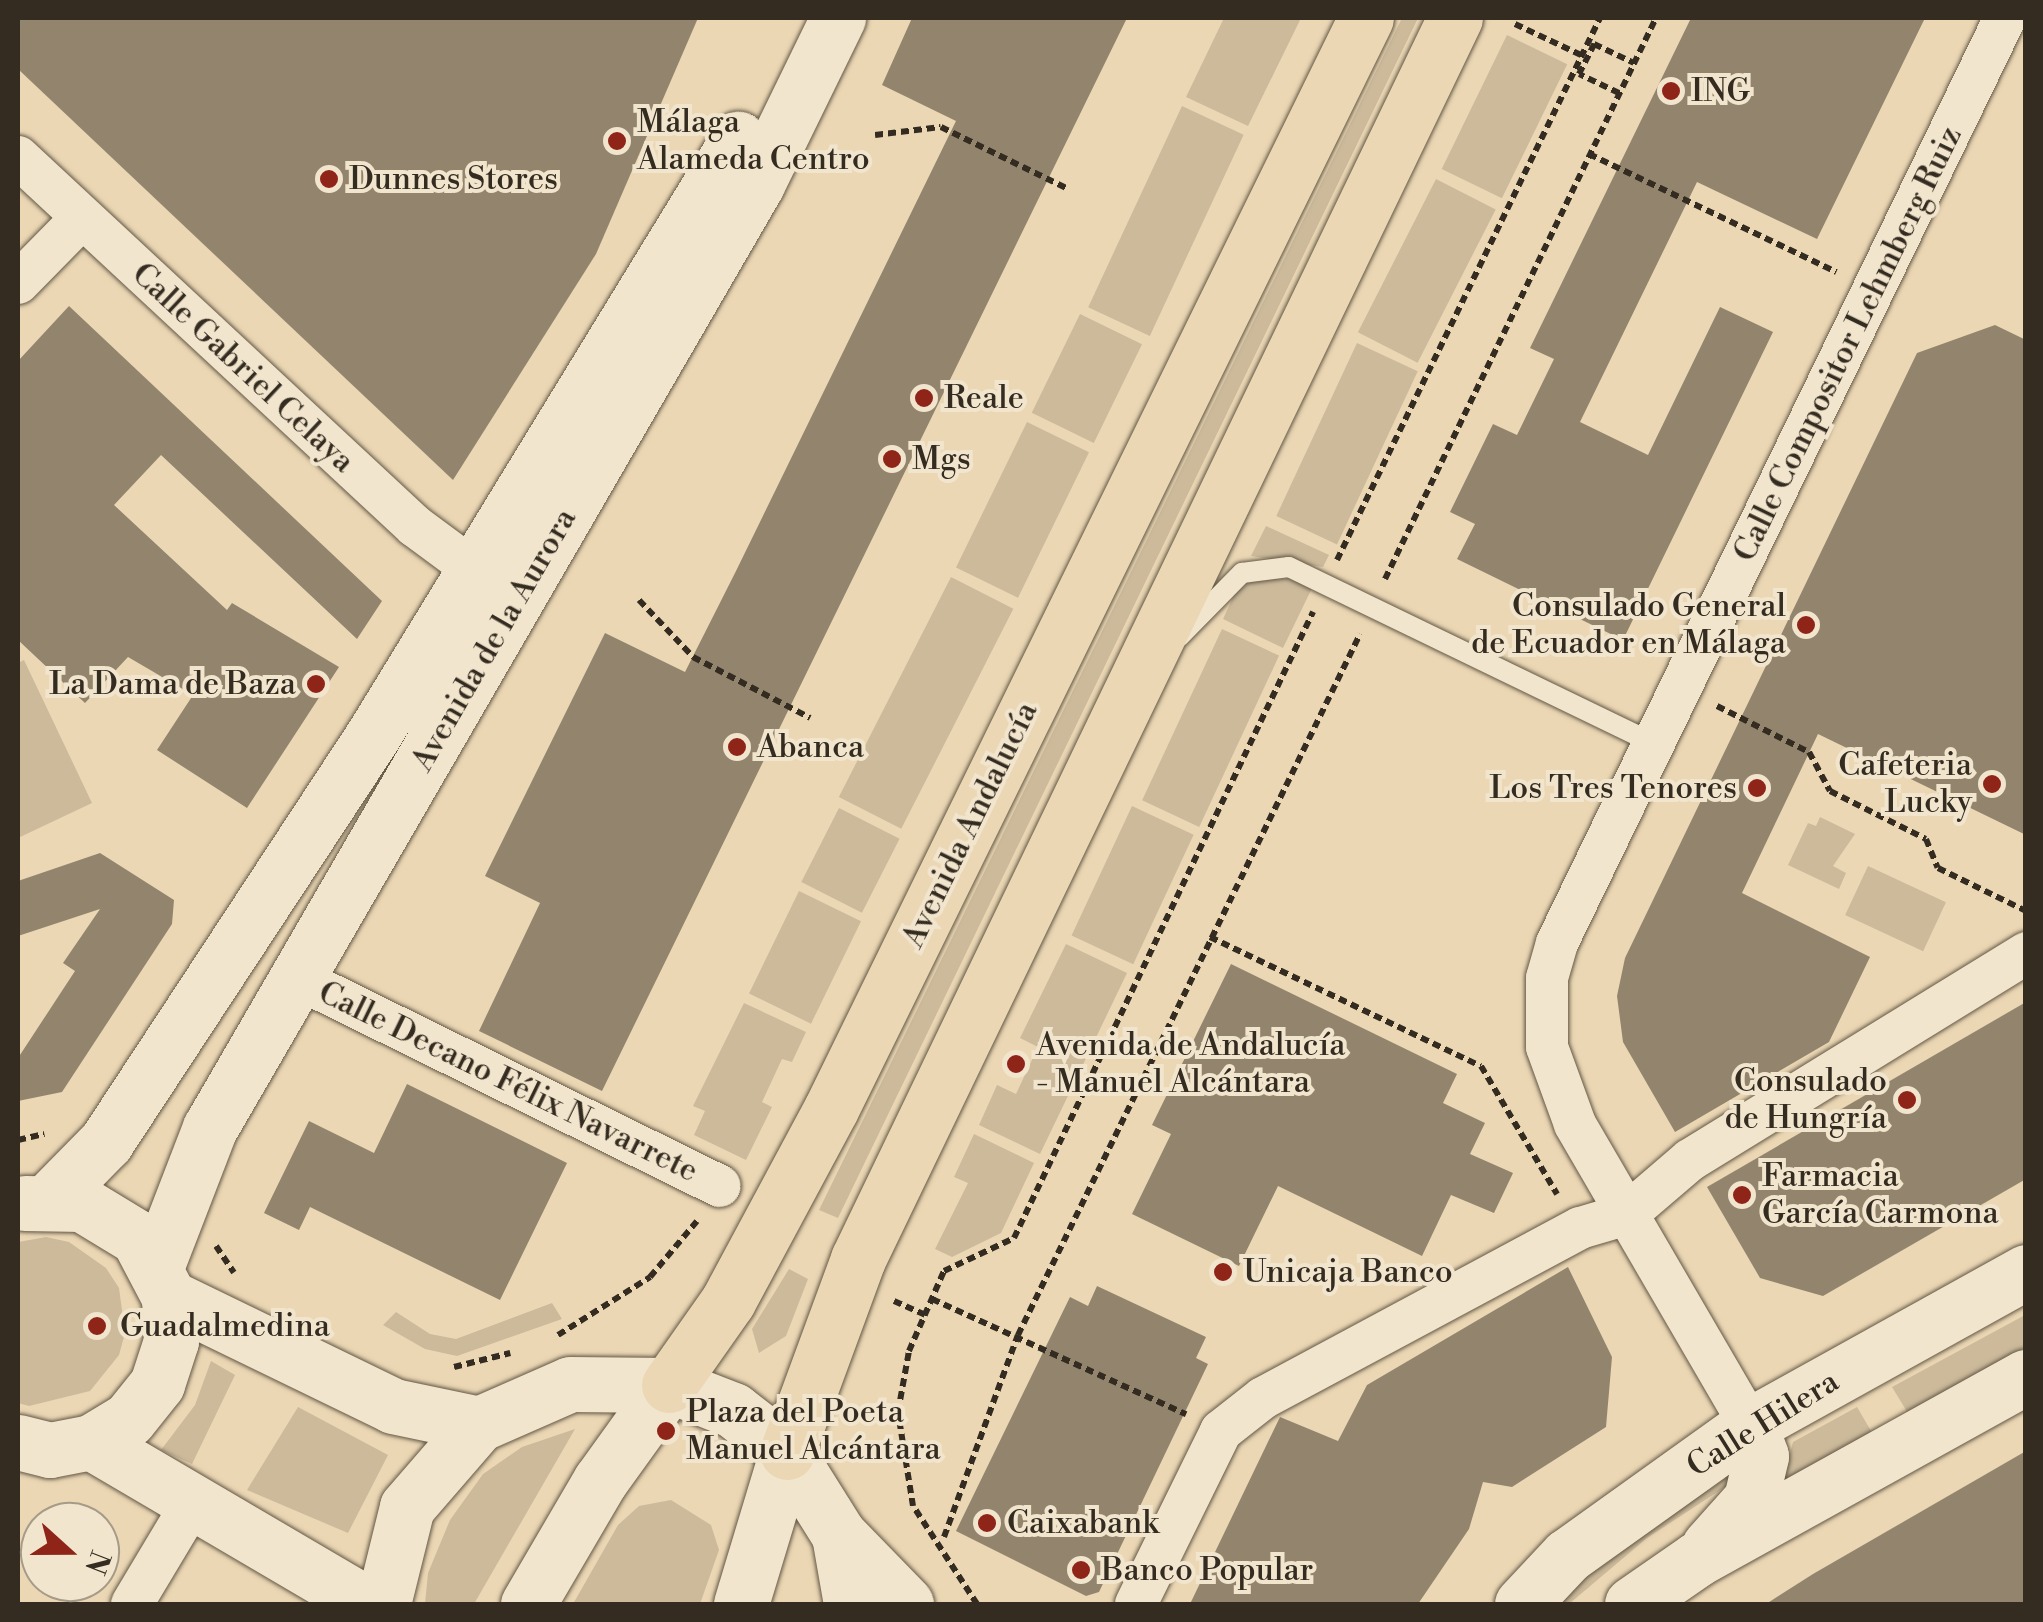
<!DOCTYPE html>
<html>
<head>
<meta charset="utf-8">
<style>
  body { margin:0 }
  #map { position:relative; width:2043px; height:1622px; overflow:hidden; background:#ebd7b4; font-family:"Libre Bodoni",serif }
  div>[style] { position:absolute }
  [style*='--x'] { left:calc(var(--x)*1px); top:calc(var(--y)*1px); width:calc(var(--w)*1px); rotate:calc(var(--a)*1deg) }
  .green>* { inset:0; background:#ccba9b; transform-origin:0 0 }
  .building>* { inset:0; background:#93856d }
  .path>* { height:6px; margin-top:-3px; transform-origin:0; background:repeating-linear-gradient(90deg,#342c20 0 8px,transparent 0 13px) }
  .roads { filter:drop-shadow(0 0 2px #625745) drop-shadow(0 0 2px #625745) }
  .lane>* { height:20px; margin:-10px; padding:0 10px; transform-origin:10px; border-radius:10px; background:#f2e5ce }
  .street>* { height:42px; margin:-21px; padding:0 21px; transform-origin:21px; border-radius:21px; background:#f2e5ce }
  .secondary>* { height:55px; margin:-27.5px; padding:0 27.5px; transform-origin:27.5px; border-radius:27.5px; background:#f2e5ce }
  .primary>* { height:55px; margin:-27.5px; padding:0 27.5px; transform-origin:27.5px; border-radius:27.5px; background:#ebd7b4 }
  .dots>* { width:28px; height:28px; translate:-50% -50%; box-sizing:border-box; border:5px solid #f2e5ce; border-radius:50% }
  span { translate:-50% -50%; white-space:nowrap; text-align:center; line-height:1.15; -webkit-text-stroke:8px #f2e5ce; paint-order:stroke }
  .poi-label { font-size:32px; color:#342c20 }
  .left { translate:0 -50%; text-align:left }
  .right { translate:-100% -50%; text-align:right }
  .street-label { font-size:32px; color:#342c20 }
  .frame { position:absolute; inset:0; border:20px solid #342c20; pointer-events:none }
  .north { position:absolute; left:20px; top:1502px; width:100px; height:100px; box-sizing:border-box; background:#f2e5ce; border:2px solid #a69b88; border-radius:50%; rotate:111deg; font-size:28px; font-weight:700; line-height:40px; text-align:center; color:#342c20 }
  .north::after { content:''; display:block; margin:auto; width:35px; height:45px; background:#8f2418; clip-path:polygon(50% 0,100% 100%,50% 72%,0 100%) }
</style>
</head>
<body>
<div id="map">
  <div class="green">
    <div style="clip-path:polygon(1224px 18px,1301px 18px,1248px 126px,1186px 97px)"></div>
    <div style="clip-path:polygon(1402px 18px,1418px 18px,838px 1218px,819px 1210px)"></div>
    <div style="left:1507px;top:35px;width:67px;height:149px;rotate:26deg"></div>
    <div style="left:1182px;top:106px;width:68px;height:222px;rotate:25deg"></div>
    <div style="left:1436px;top:179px;width:67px;height:172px;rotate:27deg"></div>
    <div style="left:1080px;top:314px;width:69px;height:110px;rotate:26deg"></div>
    <div style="left:1357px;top:343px;width:67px;height:191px;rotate:25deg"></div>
    <div style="left:1027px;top:422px;width:69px;height:162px;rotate:26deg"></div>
    <div style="clip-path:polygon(1266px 526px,1329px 555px,1323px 567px,1251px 556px)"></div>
    <div style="left:951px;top:577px;width:70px;height:247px;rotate:27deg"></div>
    <div style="clip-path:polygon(1299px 578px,1313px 586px,1283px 648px,1223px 619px,1236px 591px,1254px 580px)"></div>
    <div style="left:1222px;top:629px;width:63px;height:189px;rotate:25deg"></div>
    <div style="clip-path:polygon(24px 660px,92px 803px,18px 838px,18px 663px)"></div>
    <div style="left:1132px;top:806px;width:68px;height:143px;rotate:25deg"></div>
    <div style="left:839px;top:808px;width:68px;height:83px;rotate:27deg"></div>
    <div style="clip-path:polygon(1820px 817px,1855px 834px,1833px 866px,1846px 873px,1839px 889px,1788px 865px,1808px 823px,1816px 826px)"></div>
    <div style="left:1868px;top:866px;width:86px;height:54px;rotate:25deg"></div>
    <div style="left:799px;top:891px;width:69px;height:114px;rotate:26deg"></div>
    <div style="clip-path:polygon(1066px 944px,1127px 973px,1040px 1154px,979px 1125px,997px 1085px,1016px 1094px,1038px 1047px,1020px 1038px)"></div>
    <div style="clip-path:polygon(744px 1003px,806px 1032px,792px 1062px,782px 1059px,762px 1102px,772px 1107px,746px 1160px,694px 1135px,705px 1111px,693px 1106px)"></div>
    <div style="clip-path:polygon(974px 1134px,1034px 1163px,1001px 1233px,952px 1257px,935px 1249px,968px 1183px,954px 1177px)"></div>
    <div style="clip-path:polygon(46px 1237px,69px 1242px,106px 1268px,119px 1288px,125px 1333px,119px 1355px,90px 1391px,29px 1406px,18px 1403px,18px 1242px)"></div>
    <div style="clip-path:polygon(789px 1269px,808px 1279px,786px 1336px,759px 1353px,752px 1329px)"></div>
    <div style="clip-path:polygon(552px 1303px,562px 1319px,457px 1356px,425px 1349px,383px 1325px,396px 1312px,430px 1334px,456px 1339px)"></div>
    <div style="clip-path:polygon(2025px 1315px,2025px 1347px,1909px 1415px,1892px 1387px)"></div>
    <div style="clip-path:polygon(211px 1361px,235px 1375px,192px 1464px,161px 1450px,195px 1405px)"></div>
    <div style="clip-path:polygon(298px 1407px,388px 1455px,348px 1533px,247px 1490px)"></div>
    <div style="clip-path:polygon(1857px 1407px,1874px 1436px,1781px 1490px,1793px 1442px)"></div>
    <div style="clip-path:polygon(575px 1429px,474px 1604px,425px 1604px,428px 1573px,450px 1520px,483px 1474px,522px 1447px)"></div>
    <div style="clip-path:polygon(1725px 1474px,1731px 1483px,1647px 1538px,1569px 1604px,1552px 1604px,1582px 1574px)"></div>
    <div style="clip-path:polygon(671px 1500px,711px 1525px,719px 1550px,700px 1604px,573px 1604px,618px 1525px,639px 1506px)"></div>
  </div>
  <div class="building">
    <div style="clip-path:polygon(18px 18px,698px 18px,596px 254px,453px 480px,18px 69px)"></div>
    <div style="clip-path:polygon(912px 18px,1127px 18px,602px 1091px,479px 1031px,540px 903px,485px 876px,605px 633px,685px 672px,735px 573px,956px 121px,882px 85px)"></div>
    <div style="clip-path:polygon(1691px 18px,1925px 18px,1817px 239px,1697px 182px,1580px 422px,1648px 455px,1720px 307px,1773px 332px,1623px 640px,1457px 559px,1475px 524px,1450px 512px,1493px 424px,1517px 435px,1554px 359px,1530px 348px)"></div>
    <div style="clip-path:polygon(69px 306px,382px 601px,357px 639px,161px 455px,114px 505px,227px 610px,232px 603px,339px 667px,247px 808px,157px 750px,193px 695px,128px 657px,85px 703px,18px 640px,18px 361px)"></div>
    <div style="clip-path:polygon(1995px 325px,2026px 340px,2026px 835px,1818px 734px,1742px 893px,1870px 957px,1829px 1042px,1675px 1132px,1623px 1042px,1617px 996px,1625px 958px,1917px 353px)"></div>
    <div style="clip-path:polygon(100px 853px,174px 900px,172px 924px,62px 1092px,18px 1101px,18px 1058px,75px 971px,63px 963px,100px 909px,18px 936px,18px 881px)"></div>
    <div style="clip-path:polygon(1231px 964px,1457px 1074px,1443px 1103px,1485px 1123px,1470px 1154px,1513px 1173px,1494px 1213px,1451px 1195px,1422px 1256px,1278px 1186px,1239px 1266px,1132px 1214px,1171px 1134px,1152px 1125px)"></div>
    <div style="clip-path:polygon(2026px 1002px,2026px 1179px,1823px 1296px,1760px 1278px,1707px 1187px)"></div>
    <div style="clip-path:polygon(407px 1084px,567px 1163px,500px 1300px,310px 1207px,299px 1230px,264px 1213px,309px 1121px,374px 1153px)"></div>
    <div style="clip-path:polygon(1568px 1267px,1612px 1357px,1606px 1427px,1512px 1487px,1483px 1482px,1469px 1529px,1418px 1604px,1190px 1604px,1280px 1417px,1338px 1441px,1367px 1385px)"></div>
    <div style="clip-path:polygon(1097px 1286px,1206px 1337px,1196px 1358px,1208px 1364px,1099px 1592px,1086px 1596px,956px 1531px,1070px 1297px,1088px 1306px)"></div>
    <div style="clip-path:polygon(2026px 1451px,2026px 1604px,1766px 1604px,1813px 1574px)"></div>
  </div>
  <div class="path">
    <div style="--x:1515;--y:24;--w:73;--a:25.2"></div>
    <div style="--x:1619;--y:93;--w:44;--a:-154.6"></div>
    <div style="--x:1579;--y:74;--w:34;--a:-63"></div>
    <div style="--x:1594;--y:44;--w:44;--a:25.4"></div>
    <div style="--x:875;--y:135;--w:66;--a:-6.9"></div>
    <div style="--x:941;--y:127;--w:141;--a:26"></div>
    <div style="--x:1589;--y:154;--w:274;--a:25.5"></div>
    <div style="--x:1337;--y:560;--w:602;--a:-64.12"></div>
    <div style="--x:1385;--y:579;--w:623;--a:-64.22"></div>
    <div style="--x:639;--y:600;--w:79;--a:46.5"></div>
    <div style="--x:693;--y:657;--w:132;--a:27.5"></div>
    <div style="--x:1717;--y:706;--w:103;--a:26.6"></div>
    <div style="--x:1809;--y:752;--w:44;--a:61.7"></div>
    <div style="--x:1830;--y:791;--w:107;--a:26.6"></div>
    <div style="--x:1926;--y:839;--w:31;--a:68"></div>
    <div style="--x:1938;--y:868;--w:96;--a:26"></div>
    <div style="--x:1210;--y:937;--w:300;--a:25.5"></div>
    <div style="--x:1481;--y:1066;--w:149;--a:59.3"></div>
    <div style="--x:18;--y:1140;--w:27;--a:-13"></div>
    <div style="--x:216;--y:1246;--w:32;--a:56"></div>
    <div style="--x:932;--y:1299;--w:279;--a:24.4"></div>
    <div style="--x:894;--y:1301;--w:34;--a:24"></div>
    <div style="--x:558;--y:1335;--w:109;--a:-32.2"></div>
    <div style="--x:650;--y:1277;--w:73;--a:-50"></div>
    <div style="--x:454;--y:1367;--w:58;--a:-14"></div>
    <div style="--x:944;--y:1537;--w:215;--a:-69.9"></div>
    <div style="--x:1018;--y:1335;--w:780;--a:-63.99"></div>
    <div style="--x:977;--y:1604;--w:117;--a:-123.1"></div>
    <div style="--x:913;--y:1506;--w:95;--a:-99.1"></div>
    <div style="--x:898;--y:1412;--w:62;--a:-79.8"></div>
    <div style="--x:909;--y:1351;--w:87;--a:-66.4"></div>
    <div style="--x:944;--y:1271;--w:77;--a:-25.2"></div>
    <div style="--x:1014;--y:1238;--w:694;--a:-64.47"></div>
  </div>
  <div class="roads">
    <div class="lane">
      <div style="--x:1179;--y:637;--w:90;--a:-45.5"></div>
      <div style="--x:1242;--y:573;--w:47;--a:-7.3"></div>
      <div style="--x:1289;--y:567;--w:407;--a:25.8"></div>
    </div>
    <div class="street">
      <div style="--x:18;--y:157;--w:542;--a:42.91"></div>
      <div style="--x:415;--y:526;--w:101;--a:36.5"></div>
      <div style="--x:18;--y:283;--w:90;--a:-45.5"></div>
      <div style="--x:297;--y:978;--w:471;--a:26.2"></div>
      <div style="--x:1750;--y:1425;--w:348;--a:-120.2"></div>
      <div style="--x:1575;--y:1124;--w:82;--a:-110"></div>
      <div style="--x:1547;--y:1047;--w:69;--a:-90"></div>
      <div style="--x:1547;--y:978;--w:36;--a:-74"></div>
      <div style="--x:1557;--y:943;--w:1028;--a:-64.16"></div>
      <div style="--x:132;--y:1604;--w:119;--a:-59.1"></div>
      <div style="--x:1136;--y:1604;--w:193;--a:-63.8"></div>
      <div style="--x:1221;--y:1431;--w:53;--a:-38.2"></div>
      <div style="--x:1263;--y:1398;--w:360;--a:-28.2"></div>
      <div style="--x:1580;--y:1228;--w:49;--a:-16.6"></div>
      <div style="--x:1627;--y:1214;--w:83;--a:-40.6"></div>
      <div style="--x:1690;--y:1160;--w:395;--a:-31.6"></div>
    </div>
    <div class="secondary">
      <div style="--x:50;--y:1199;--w:80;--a:-45.5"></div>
      <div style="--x:106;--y:1142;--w:488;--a:-56.7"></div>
      <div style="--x:374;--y:734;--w:698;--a:-58.54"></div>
      <div style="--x:157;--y:1265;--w:147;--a:-68.9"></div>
      <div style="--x:210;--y:1128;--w:1091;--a:-59.91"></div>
      <div style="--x:757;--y:184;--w:185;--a:-64"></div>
      <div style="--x:169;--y:1297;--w:249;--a:25.9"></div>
      <div style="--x:393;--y:1406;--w:88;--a:11.8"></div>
      <div style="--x:18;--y:1442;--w:33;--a:14"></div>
      <div style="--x:50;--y:1450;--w:42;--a:-11"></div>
      <div style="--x:91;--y:1442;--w:44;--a:-31.2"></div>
      <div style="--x:129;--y:1419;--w:45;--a:-51.3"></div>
      <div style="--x:157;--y:1384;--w:45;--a:-72"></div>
      <div style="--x:171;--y:1341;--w:44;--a:-92.6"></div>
      <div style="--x:169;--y:1297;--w:67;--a:-117.7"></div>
      <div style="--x:138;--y:1238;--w:66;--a:-148.7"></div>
      <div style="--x:82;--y:1204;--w:57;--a:-179"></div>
      <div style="--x:91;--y:1442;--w:320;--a:30.4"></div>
      <div style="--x:839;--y:1535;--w:96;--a:45.8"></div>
      <div style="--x:1709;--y:1546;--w:63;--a:-48.2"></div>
      <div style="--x:1751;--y:1499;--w:44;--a:-76.9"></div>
      <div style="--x:1761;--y:1456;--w:33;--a:-110"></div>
      <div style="--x:383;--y:1604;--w:100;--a:-76.1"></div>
      <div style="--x:407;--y:1507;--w:110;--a:-49.1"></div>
      <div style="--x:479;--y:1424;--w:99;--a:-23.7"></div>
      <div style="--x:570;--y:1384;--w:99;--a:0.6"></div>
      <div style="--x:669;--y:1385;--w:69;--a:21.3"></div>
      <div style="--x:733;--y:1410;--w:68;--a:37.9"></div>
      <div style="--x:787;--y:1452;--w:98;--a:57.9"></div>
      <div style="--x:839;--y:1535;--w:70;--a:80.1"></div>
      <div style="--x:528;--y:1604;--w:143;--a:-59.7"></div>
      <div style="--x:600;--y:1481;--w:118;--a:-54.3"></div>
      <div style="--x:741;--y:1604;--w:159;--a:-73.2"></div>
      <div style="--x:1522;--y:1604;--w:66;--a:-46.8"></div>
      <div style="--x:1567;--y:1556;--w:225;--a:-35.6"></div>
      <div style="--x:1750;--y:1425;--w:316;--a:-29"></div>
      <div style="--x:1632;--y:1604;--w:79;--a:-34.7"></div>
      <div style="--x:1697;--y:1559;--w:376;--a:-29"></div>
    </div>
    <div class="primary">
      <div style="--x:669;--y:1385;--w:103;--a:-54.9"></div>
      <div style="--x:728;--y:1301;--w:218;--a:-61.8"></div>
      <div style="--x:831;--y:1109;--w:1215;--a:-63.88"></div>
      <div style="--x:787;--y:1452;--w:206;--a:-69.8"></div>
      <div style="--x:858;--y:1259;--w:1377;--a:-64.31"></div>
    </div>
  </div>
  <div class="dots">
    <div style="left:1671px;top:91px;background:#8f2418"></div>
    <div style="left:617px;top:141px;background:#8f2418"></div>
    <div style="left:329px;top:179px;background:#8f2418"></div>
    <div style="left:924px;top:398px;background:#8f2418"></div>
    <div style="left:892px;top:459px;background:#8f2418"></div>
    <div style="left:1806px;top:625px;background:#8f2418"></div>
    <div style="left:316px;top:684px;background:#8f2418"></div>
    <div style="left:737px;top:747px;background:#8f2418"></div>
    <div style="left:1992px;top:784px;background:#8f2418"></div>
    <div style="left:1757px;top:788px;background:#8f2418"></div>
    <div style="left:1016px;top:1064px;background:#8f2418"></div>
    <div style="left:1907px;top:1100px;background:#8f2418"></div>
    <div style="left:1742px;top:1195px;background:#8f2418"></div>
    <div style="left:1223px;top:1272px;background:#8f2418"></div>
    <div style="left:97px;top:1326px;background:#8f2418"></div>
    <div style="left:666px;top:1431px;background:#8f2418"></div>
    <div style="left:987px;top:1523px;background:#8f2418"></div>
    <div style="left:1081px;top:1570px;background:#8f2418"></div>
  </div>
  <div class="poi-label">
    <span class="left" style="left:1691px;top:91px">ING</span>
    <span class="left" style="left:637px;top:141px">Málaga<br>Alameda Centro</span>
    <span class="left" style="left:349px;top:179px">Dunnes Stores</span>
    <span class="left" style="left:944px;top:398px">Reale</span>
    <span class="left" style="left:912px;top:459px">Mgs</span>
    <span class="right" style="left:1786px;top:625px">Consulado General<br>de Ecuador en Málaga</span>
    <span class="right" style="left:296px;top:684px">La Dama de Baza</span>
    <span class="left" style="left:757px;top:747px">Abanca</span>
    <span class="right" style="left:1972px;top:784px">Cafeteria<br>Lucky</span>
    <span class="right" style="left:1737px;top:788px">Los Tres Tenores</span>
    <span class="left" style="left:1036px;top:1064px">Avenida de Andalucía<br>- Manuel Alcántara</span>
    <span class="right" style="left:1887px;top:1100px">Consulado<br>de Hungría</span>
    <span class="left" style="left:1762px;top:1195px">Farmacia<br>García Carmona</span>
    <span class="left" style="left:1243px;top:1272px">Unicaja Banco</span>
    <span class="left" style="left:120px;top:1326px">Guadalmedina</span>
    <span class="left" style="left:686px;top:1431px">Plaza del Poeta<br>Manuel Alcántara</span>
    <span class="left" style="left:1007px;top:1523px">Caixabank</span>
    <span class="left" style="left:1101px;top:1570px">Banco Popular</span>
  </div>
  <div class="street-label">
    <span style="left:1848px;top:344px;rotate:-64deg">Calle Compositor Lehmberg Ruiz</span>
    <span style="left:243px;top:368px;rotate:43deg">Calle Gabriel Celaya</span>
    <span style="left:494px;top:640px;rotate:-60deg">Avenida de la Aurora</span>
    <span style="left:970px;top:825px;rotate:-64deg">Avenida Andalucía</span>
    <span style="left:508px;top:1082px;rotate:26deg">Calle Decano Félix Navarrete</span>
    <span style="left:1763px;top:1424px;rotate:-32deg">Calle Hilera</span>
  </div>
  <div class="frame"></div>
  <div class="north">N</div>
</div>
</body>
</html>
